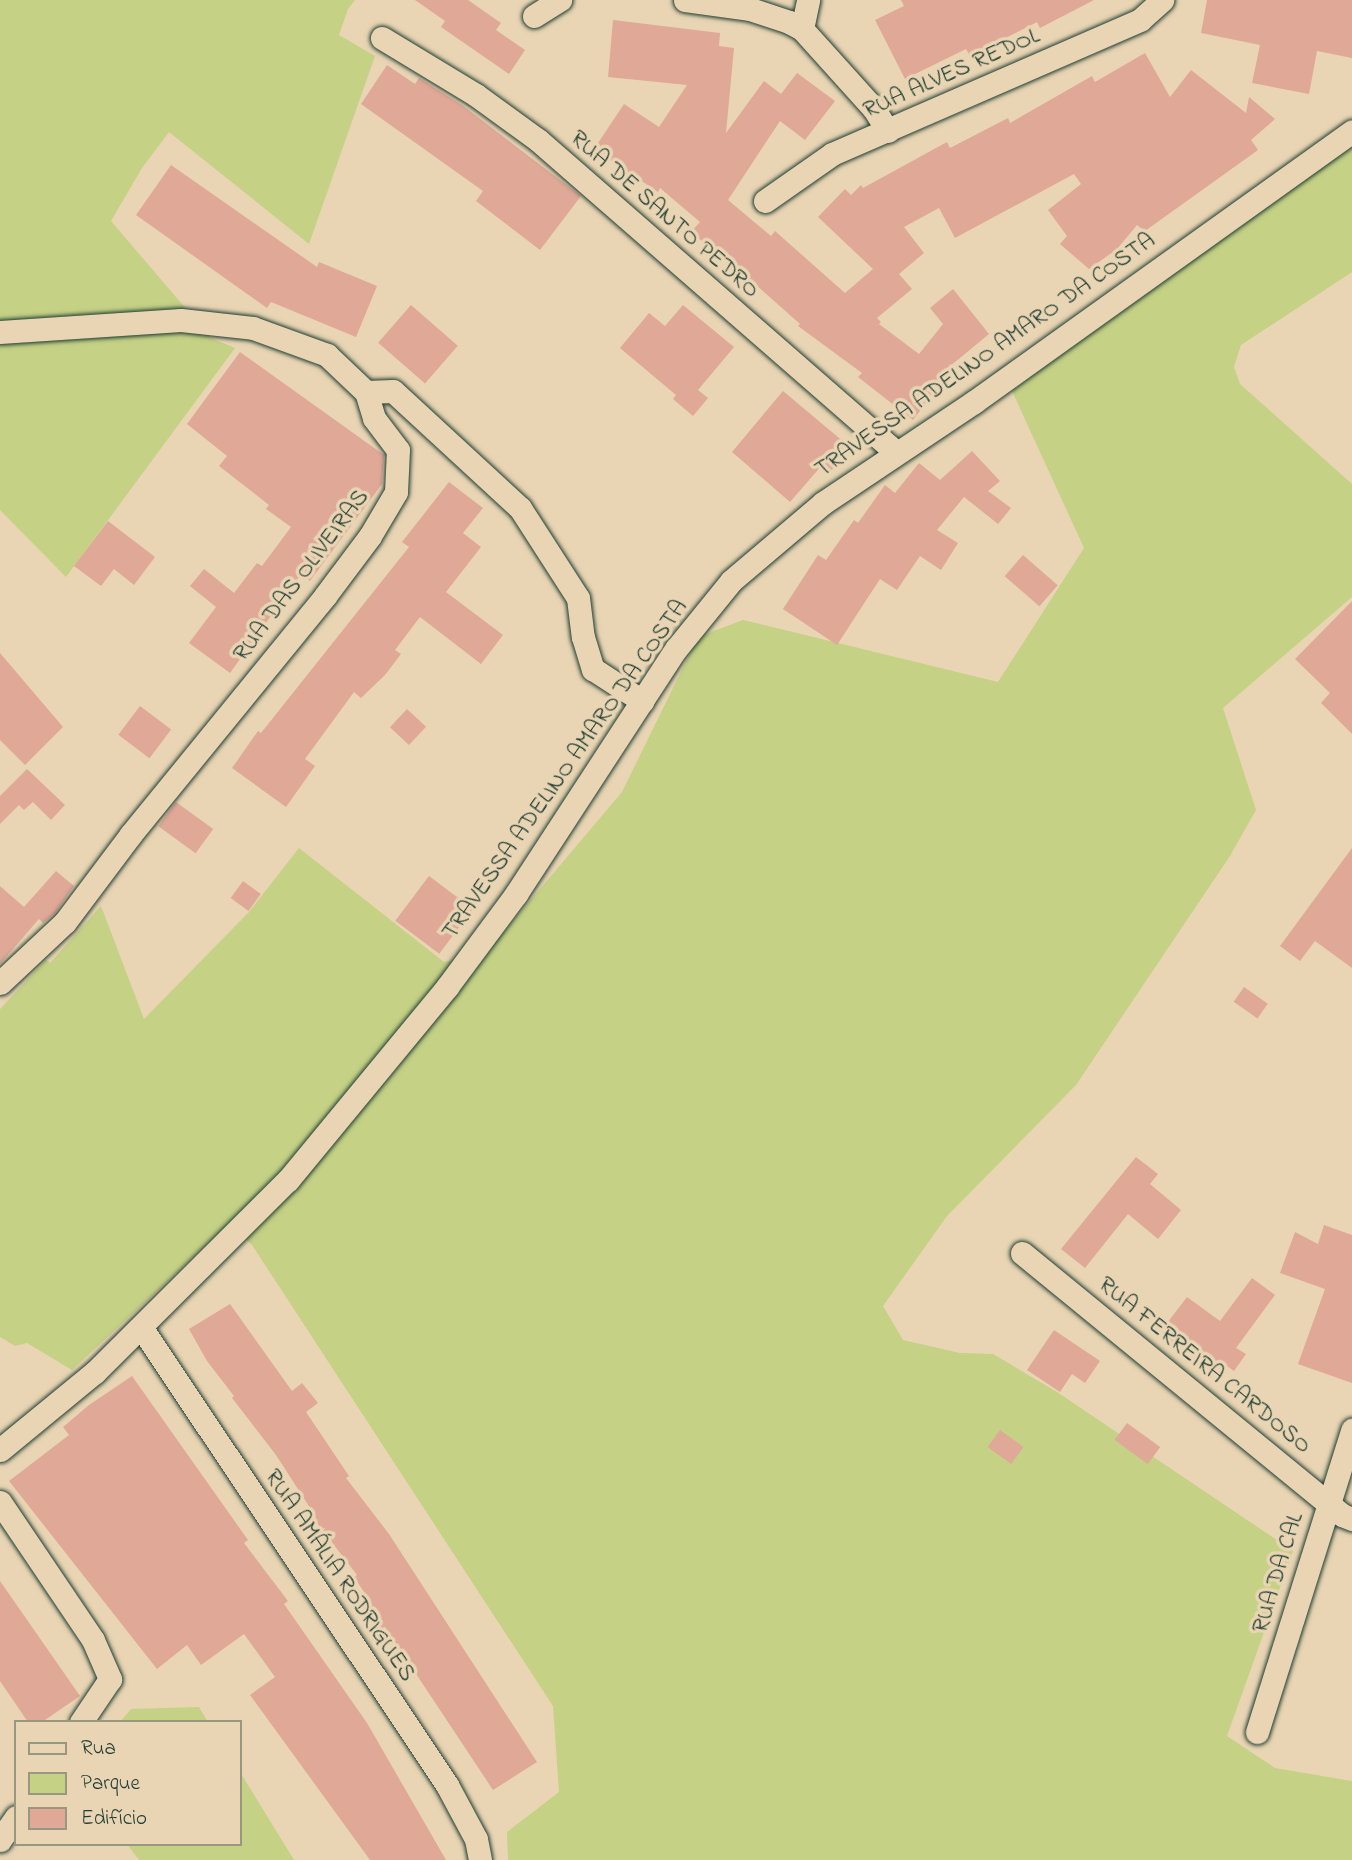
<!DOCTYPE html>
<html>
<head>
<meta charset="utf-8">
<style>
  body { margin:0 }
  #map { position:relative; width:1352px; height:1860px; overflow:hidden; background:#e9d5b3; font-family:"Indie Flower",sans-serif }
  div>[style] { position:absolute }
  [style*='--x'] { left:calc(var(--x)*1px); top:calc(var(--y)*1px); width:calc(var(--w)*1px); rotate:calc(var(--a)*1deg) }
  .green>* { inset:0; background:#c5d185 }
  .building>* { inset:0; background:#dfa897; transform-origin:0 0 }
  .roads { filter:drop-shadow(0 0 2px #1f3d34) drop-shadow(0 0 2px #1f3d34) }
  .minor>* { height:23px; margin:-11.5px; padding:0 11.5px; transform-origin:11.5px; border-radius:11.5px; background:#e9d5b3 }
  span { translate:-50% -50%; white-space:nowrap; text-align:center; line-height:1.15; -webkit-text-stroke:7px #e9d5b3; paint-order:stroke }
  .street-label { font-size:24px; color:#1f3d34 }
  .legend { position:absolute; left:14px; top:1720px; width:228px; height:126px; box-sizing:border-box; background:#e9d5b3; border:2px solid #989880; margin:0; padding:9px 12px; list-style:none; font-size:21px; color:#1f3d34 }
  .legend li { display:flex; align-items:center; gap:14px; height:35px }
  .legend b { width:35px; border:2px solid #989880 }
</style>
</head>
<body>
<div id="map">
  <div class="green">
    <div style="clip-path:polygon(0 0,355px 0,348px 9px,339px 35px,375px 56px,309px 244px,169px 132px,142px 168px,111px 221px,211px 338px,235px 348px,66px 577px,0 510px)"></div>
    <div style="clip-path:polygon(1352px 132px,1352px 272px,1241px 345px,1234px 367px,1240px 384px,1352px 484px,1352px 597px,1223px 708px,1256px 810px,1230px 856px,1076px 1085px,947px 1216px,883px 1306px,903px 1340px,960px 1353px,993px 1354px,1057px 1392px,1293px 1551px,1227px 1736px,1275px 1768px,1352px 1781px,1352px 1860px,508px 1860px,507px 1832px,559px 1792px,553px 1706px,252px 1245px,229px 1224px,72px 1370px,27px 1343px,15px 1346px,0 1337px,0 1009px,46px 960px,50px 963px,101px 906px,144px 1019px,249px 912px,299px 848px,444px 962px,484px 955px,622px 792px,698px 637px,743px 620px,998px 682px,1084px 548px,1012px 391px)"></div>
    <div style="clip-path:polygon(199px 1707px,208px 1722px,120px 1722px,131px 1709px)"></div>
    <div style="clip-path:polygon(240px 1772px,294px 1860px,139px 1860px,127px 1844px,240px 1844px)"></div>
  </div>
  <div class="building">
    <div style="clip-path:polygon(415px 0,468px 0,501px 23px,496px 30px,525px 50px,509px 74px,441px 27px,445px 21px)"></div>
    <div style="clip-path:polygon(901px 0,1094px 0,1040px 28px,1037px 22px,970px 56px,966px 49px,905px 79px,875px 20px,904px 6px)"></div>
    <div style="clip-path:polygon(1207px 0,1352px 0,1352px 58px,1317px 51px,1309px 94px,1252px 83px,1260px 45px,1201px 33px)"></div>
    <div style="clip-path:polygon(613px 20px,720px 33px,719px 46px,734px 48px,726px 133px,764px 81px,781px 94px,797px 73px,835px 101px,805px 140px,780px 121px,728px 200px,771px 236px,775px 231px,845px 293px,873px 269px,818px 217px,845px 189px,851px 195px,861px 185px,863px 188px,947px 142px,950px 148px,1008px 118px,1010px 123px,1092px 76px,1095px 82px,1145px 53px,1170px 97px,1191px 70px,1246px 113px,1249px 97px,1275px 119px,1251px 140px,1258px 150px,1145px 231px,1137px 225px,1117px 249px,1089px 269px,1060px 244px,1067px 236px,1048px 210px,1081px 184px,1074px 174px,955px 238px,939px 208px,904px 227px,924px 253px,899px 274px,912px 289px,877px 318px,881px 322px,879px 324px,919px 354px,943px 324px,930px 308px,953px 289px,989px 334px,943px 372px,947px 375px,913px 420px,858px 377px,862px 373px,798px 326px,800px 324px,720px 253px,719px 255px,691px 232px,700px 222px,660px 188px,658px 192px,594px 149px,624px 104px,659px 127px,687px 85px,608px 77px)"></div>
    <div style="clip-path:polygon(387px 65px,415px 84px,419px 78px,462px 105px,581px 196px,540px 250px,476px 201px,483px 191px,361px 104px)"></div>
    <div style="clip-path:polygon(171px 165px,317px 267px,319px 262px,377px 286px,356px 337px,271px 302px,267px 308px,136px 215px)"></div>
    <div style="left:411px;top:305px;width:62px;height:50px;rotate:41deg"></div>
    <div style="clip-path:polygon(683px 305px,734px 347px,698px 390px,708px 398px,693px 416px,673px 399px,676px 395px,620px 348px,649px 313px,665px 326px)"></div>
    <div style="clip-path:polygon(240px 352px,384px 455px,382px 484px,310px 581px,301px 574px,230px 673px,189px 643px,216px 607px,190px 586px,204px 569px,234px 593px,257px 563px,262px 566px,291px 527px,266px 509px,269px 505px,219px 466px,227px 456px,187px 424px)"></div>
    <div style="clip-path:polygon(783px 391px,851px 448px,831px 471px,823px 464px,790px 502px,732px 452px)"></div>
    <div style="clip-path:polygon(972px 451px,1000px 481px,988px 491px,1011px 508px,998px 524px,964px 497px,937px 530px,958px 543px,941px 570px,920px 556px,897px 590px,880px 579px,837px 645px,783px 609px,818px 555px,826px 560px,854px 520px,858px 523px,885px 485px,895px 493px,919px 463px,940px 480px)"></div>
    <div style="clip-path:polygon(449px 482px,483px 508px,463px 533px,481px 547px,446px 592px,503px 635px,481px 664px,420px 617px,395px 650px,401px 654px,385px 675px,361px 698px,354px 692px,305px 759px,315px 766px,286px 807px,232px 768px,258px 731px,261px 733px,409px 547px,402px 542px)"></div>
    <div style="clip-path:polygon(108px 521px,155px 557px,134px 585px,114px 569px,101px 586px,74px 566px)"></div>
    <div style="left:1023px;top:555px;width:46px;height:28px;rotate:41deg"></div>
    <div style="clip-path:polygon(1352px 601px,1352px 734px,1321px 703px,1330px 693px,1295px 659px)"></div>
    <div style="clip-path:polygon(0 653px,63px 727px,25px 765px,0 740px)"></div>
    <div style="left:140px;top:706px;width:39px;height:36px;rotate:37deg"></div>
    <div style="left:407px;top:709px;width:26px;height:25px;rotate:43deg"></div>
    <div style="clip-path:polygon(27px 769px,65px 805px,51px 820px,33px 802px,24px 810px,19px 805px,0 824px,0 796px)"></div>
    <div style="left:176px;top:802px;width:46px;height:30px;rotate:36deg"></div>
    <div style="clip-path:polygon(1352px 848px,1352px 968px,1315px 941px,1300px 961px,1280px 946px)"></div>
    <div style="clip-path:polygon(56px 871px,74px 886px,55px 913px,43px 923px,39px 919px,0 964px,0 886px,24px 907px)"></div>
    <div style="left:429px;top:876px;width:55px;height:56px;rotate:37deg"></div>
    <div style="left:243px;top:881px;width:22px;height:21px;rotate:36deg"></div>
    <div style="left:1244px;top:987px;width:29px;height:18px;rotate:35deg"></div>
    <div style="clip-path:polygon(1136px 1157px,1158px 1174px,1150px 1184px,1181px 1210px,1158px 1239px,1128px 1214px,1085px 1268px,1061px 1249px)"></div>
    <div style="clip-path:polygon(1324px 1225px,1352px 1235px,1352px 1383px,1298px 1364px,1325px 1289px,1280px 1273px,1295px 1232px,1318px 1244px)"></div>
    <div style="clip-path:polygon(1252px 1278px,1275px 1295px,1236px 1348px,1246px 1354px,1234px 1371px,1223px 1363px,1213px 1376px,1158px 1335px,1187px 1297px,1220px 1321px)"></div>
    <div style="clip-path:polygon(230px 1304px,292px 1391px,302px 1383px,318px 1403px,306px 1412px,349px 1476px,346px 1478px,389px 1534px,537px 1762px,493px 1790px,385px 1627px,378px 1631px,362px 1606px,370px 1601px,354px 1577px,357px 1575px,314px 1519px,316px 1517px,276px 1455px,232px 1398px,234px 1396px,207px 1361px,189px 1329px)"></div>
    <div style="clip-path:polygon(1054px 1330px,1100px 1361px,1085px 1383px,1072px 1374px,1060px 1392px,1027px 1370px)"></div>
    <div style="clip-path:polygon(132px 1376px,248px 1540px,244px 1543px,288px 1601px,284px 1604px,367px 1723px,446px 1860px,370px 1860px,250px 1695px,275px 1677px,244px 1634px,201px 1665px,187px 1645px,157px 1669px,9px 1481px,69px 1435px,63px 1427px,89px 1405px)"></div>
    <div style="left:1127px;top:1423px;width:41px;height:21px;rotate:36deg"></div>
    <div style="left:1000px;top:1430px;width:29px;height:21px;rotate:36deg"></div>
    <div style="clip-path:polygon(0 1581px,80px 1696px,42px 1722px,28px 1722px,0 1681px)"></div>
  </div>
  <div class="roads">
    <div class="minor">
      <div style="--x:685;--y:0;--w:66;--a:7.9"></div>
      <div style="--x:750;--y:9;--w:41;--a:18.4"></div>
      <div style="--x:789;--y:22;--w:15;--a:28"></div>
      <div style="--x:802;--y:29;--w:108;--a:48"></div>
      <div style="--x:874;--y:109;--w:26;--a:58"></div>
      <div style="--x:534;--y:16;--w:31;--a:-32"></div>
      <div style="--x:802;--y:29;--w:30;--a:-78"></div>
      <div style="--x:382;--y:38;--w:110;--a:31.2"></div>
      <div style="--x:476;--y:95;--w:77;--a:36"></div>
      <div style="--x:538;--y:140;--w:475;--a:41.1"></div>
      <div style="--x:765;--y:201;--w:82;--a:-35"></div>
      <div style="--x:832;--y:154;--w:336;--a:-23.5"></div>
      <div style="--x:1140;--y:20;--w:30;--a:-42"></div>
      <div style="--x:0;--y:332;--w:181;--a:-3.8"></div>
      <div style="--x:181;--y:320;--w:72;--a:6.3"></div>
      <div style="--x:253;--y:328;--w:79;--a:20"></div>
      <div style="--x:327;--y:355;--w:54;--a:43.5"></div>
      <div style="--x:0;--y:983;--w:89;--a:-43.2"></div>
      <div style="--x:65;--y:922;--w:110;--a:-53.1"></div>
      <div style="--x:131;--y:834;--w:307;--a:-50.8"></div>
      <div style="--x:325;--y:596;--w:75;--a:-53.1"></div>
      <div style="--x:370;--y:536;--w:51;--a:-59.4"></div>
      <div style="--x:396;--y:492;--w:42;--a:-87.3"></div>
      <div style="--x:398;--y:450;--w:40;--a:-127"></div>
      <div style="--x:374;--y:418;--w:27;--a:-107"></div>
      <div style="--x:366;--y:392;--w:27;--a:-2"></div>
      <div style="--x:393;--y:391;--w:173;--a:42.7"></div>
      <div style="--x:520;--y:508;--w:107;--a:57.2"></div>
      <div style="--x:578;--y:598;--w:39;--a:83"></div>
      <div style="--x:583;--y:637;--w:34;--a:73"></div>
      <div style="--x:593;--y:669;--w:59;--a:33.1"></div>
      <div style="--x:1022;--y:1253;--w:414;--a:39.3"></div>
      <div style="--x:1342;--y:1515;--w:11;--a:22"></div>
      <div style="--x:141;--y:1327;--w:551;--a:56.25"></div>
      <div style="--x:447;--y:1785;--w:61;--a:61.8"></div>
      <div style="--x:476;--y:1839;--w:21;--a:79"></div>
      <div style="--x:0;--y:1450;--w:123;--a:-39.4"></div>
      <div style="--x:95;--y:1372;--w:272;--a:-44.9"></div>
      <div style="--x:288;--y:1180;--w:250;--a:-50.5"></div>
      <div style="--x:447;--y:987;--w:116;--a:-53.4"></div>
      <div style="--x:516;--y:894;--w:293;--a:-56.9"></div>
      <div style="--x:676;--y:649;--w:87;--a:-51"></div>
      <div style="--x:731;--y:581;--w:121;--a:-40.3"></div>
      <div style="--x:823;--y:503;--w:182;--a:-33.8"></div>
      <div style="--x:974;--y:402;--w:465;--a:-35.6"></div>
      <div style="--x:0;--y:1502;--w:166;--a:56"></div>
      <div style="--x:93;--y:1640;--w:43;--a:66.4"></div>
      <div style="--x:110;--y:1679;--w:52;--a:124"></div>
      <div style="--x:1257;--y:1732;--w:317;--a:-72.5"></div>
      <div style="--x:0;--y:1840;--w:28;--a:-55"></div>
    </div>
  </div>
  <div class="street-label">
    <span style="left:952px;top:74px;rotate:-24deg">RUA ALVES REDOL</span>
    <span style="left:664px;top:215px;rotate:41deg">RUA DE SANTO PEDRO</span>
    <span style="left:986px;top:356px;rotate:-35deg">TRAVESSA ADELINO AMARO DA COSTA</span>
    <span style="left:302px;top:576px;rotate:-53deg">RUA DAS OLIVEIRAS</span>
    <span style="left:566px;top:770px;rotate:-55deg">TRAVESSA ADELINO AMARO DA COSTA</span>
    <span style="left:1204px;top:1366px;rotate:39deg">RUA FERREIRA CARDOSO</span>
    <span style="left:1279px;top:1573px;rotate:-73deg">RUA DA CAL</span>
    <span style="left:339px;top:1576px;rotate:56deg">RUA AMÁLIA RODRIGUES</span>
  </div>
  <ul class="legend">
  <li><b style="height:9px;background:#e9d5b3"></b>Rua</li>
  <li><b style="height:19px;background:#c5d185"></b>Parque</li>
  <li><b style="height:19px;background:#dfa897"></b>Edifício</li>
  </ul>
</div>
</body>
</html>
